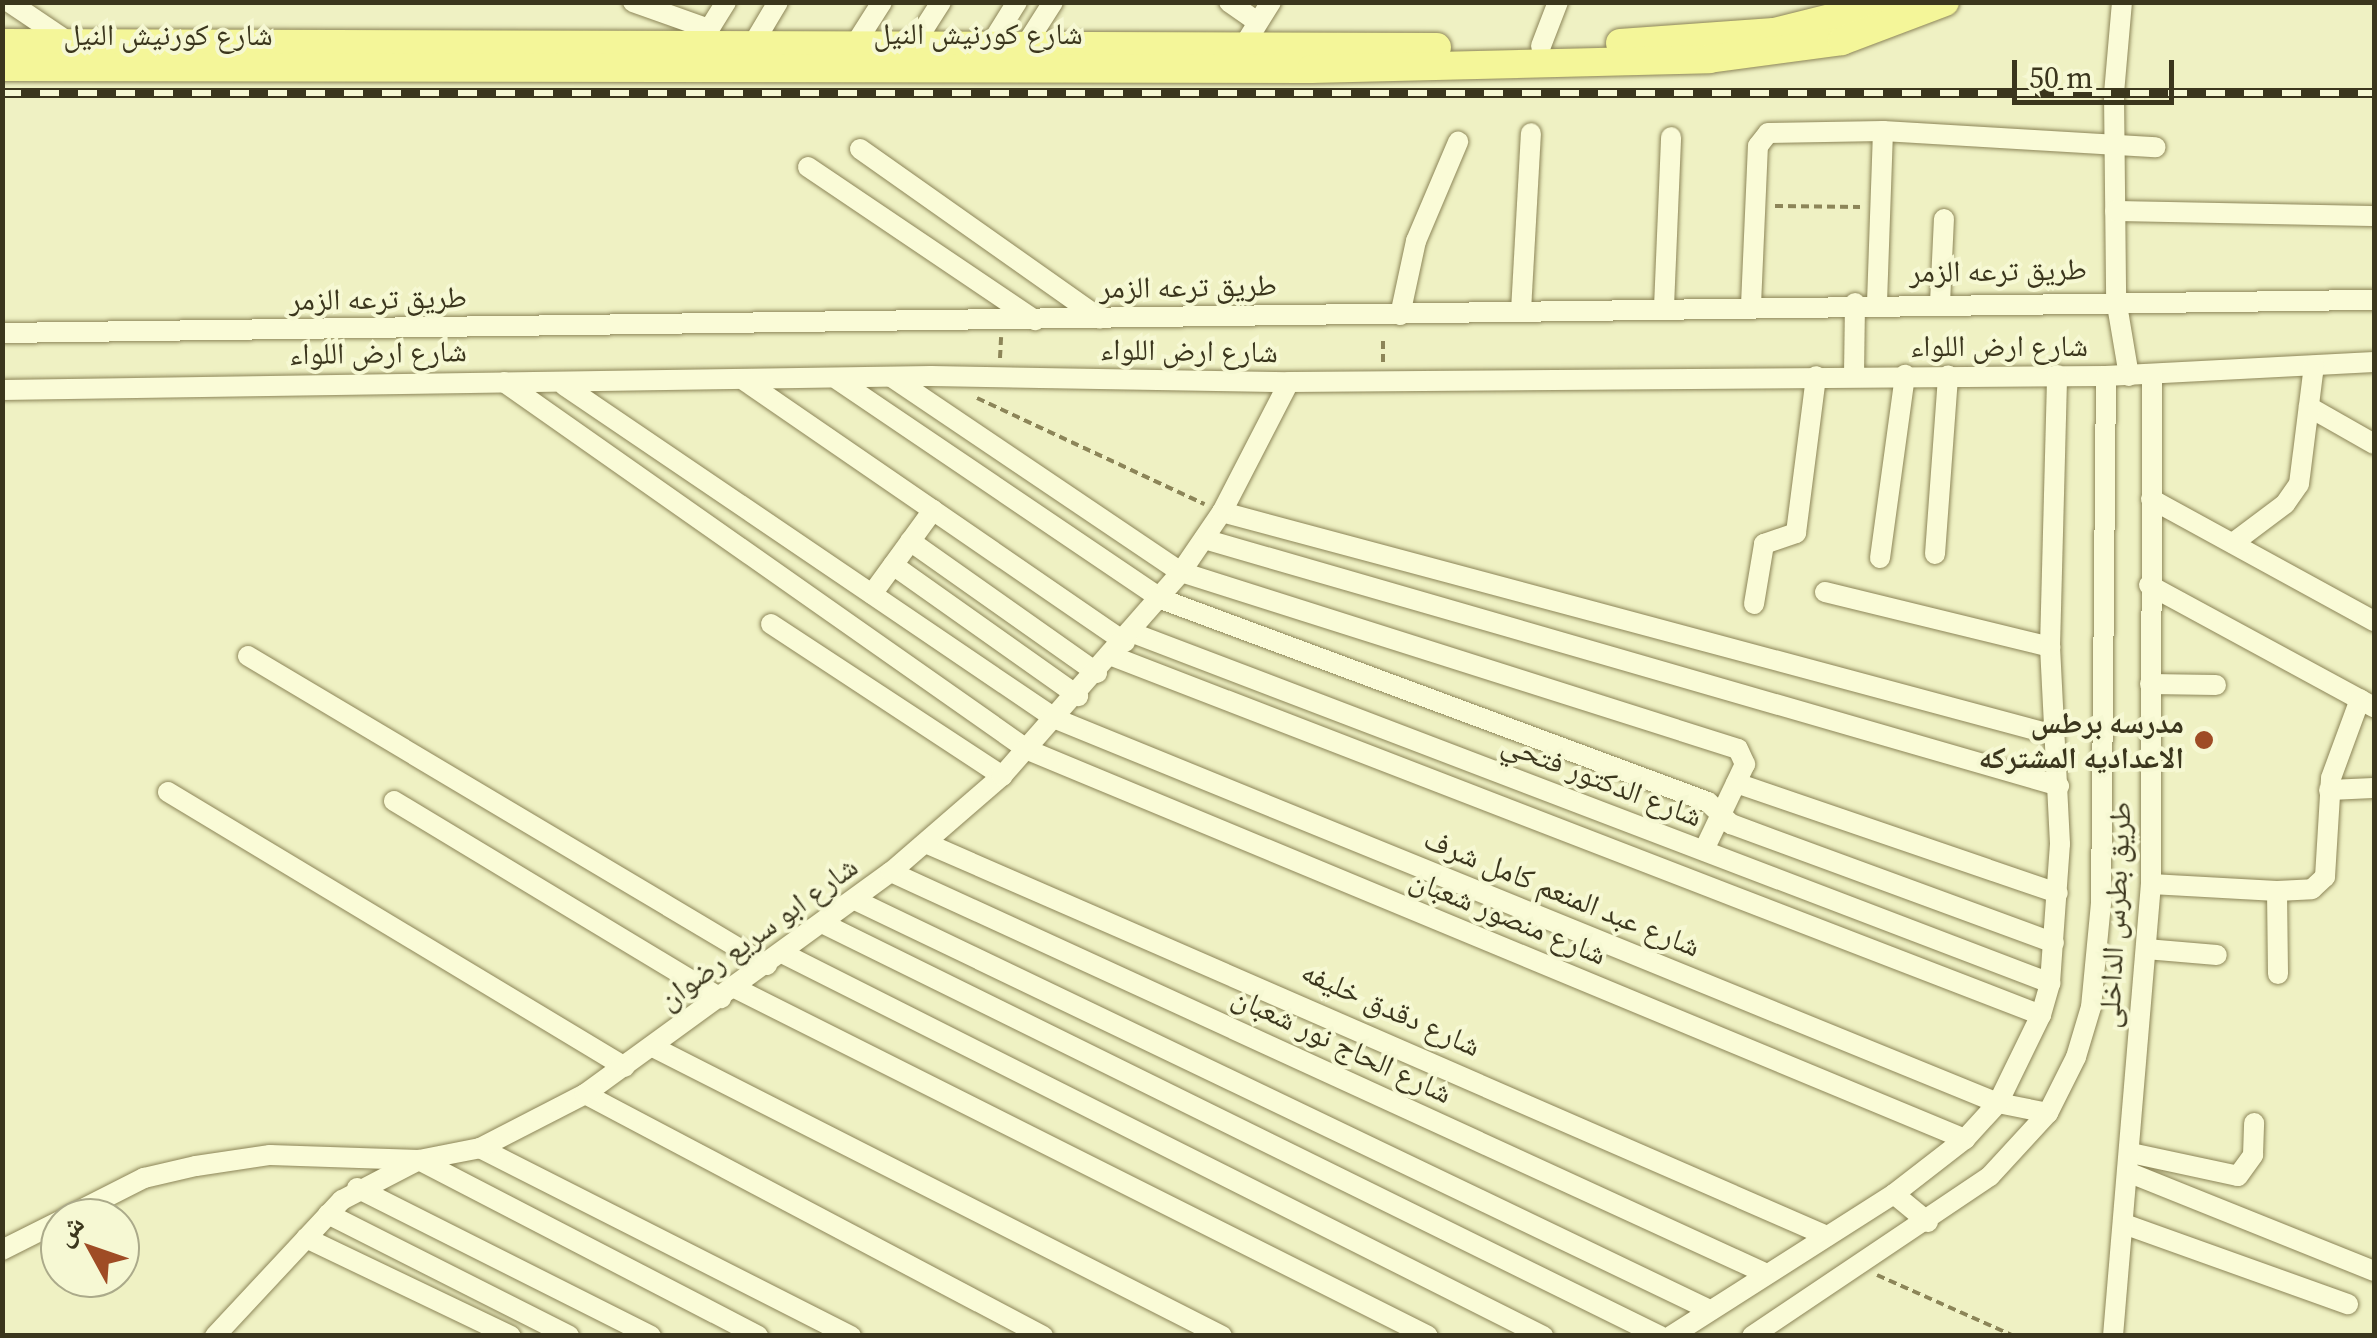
<!DOCTYPE html>
<html>
<head>
<meta charset="utf-8">
<style>
  body { margin:0 }
  #map { position:relative; width:2377px; height:1338px; overflow:hidden; background:#eff1c3; font-family:"Source Serif 4","Noto Naskh Arabic",serif }
  div>[style] { position:absolute }
  [style*='--x'] { left:calc(var(--x)*1px); top:calc(var(--y)*1px); width:calc(var(--w)*1px); rotate:calc(var(--a)*1deg) }
  .path>* { height:4px; margin-top:-2px; transform-origin:0; background:repeating-linear-gradient(90deg,#8c8558 0 8px,transparent 0 13px) }
  .roads { filter:drop-shadow(0 0 2px #8c8558) drop-shadow(0 0 2px #8c8558) }
  .minor>* { height:20px; margin:-10px; padding:0 10px; transform-origin:10px; border-radius:10px; background:#fafbd7 }
  .major>* { height:28px; margin:-14px; padding:0 14px; transform-origin:14px; border-radius:14px; background:#f4f699 }
  .rail>* { height:10px; margin-top:-5px; transform-origin:0; background:repeating-linear-gradient(90deg,#f6f8d3 0 19px,#3b361d 0 38px); box-sizing:border-box; border-block:2px solid #3b361d }
  .dots>* { width:28px; height:28px; translate:-50% -50%; box-sizing:border-box; border:5px solid #f6f8d3; border-radius:50% }
  span { translate:-50% -50%; white-space:nowrap; text-align:center; line-height:1.15; -webkit-text-stroke:8px #f6f8d3; paint-order:stroke }
  .street-label { font-size:30px; color:#3b361d }
  .poi-label { font-size:30px; color:#3b361d; font-weight:700 }
  .right { translate:-100% -50%; text-align:right }
  .frame { position:absolute; inset:0; border:5px solid #3b361d; pointer-events:none }
  .north { position:absolute; left:40px; top:1198px; width:100px; height:100px; box-sizing:border-box; background:#f6f8d3; border:2px solid #abaa8a; border-radius:50%; rotate:310deg; font-size:28px; font-weight:700; line-height:40px; text-align:center; color:#3b361d }
  .north::after { content:''; display:block; margin:auto; width:35px; height:45px; background:#9f4c25; clip-path:polygon(50% 0,100% 100%,50% 72%,0 100%) }
  .scale { position:absolute; left:2012px; top:60px; width:162px; height:45px; box-sizing:border-box; border:5px solid #3b361d; border-top:0; padding-left:12px; font-size:30px; line-height:35px; white-space:nowrap; color:#3b361d; -webkit-text-stroke:8px #f6f8d3; paint-order:stroke }
</style>
</head>
<body>
<div id="map">
  <div class="path">
    <div style="--x:1775;--y:206;--w:85;--a:0.7"></div>
    <div style="--x:1000;--y:358;--w:21;--a:-87"></div>
    <div style="--x:1383;--y:362;--w:26;--a:-90"></div>
    <div style="--x:977;--y:398;--w:251;--a:25"></div>
    <div style="--x:1877;--y:1275;--w:150;--a:24"></div>
  </div>
  <div class="roads">
    <div class="minor">
      <div style="--x:9;--y:2;--w:73;--a:33.9"></div>
      <div style="--x:633;--y:2;--w:81;--a:19.6"></div>
      <div style="--x:1229;--y:2;--w:35;--a:35"></div>
      <div style="--x:2122;--y:2;--w:92;--a:95"></div>
      <div style="--x:2114;--y:94;--w:205;--a:89.4"></div>
      <div style="--x:2116;--y:299;--w:78;--a:80.4"></div>
      <div style="--x:703;--y:39;--w:44;--a:-58.1"></div>
      <div style="--x:753;--y:44;--w:49;--a:-59.2"></div>
      <div style="--x:854;--y:46;--w:52;--a:-57.5"></div>
      <div style="--x:913;--y:46;--w:52;--a:-57.5"></div>
      <div style="--x:1025;--y:46;--w:52;--a:-57.5"></div>
      <div style="--x:1541;--y:46;--w:47;--a:-68.9"></div>
      <div style="--x:989;--y:47;--w:53;--a:-58.1"></div>
      <div style="--x:1241;--y:50;--w:57;--a:-58"></div>
      <div style="--x:860;--y:149;--w:294;--a:35.2"></div>
      <div style="--x:808;--y:167;--w:274;--a:34"></div>
      <div style="--x:2115;--y:211;--w:259;--a:1.1"></div>
      <div style="--x:1877;--y:303;--w:172;--a:-88"></div>
      <div style="--x:1940;--y:303;--w:84;--a:-87.3"></div>
      <div style="--x:1751;--y:305;--w:159;--a:-87.5"></div>
      <div style="--x:1758;--y:146;--w:16;--a:-52"></div>
      <div style="--x:1768;--y:133;--w:115;--a:-1"></div>
      <div style="--x:1883;--y:131;--w:273;--a:3.4"></div>
      <div style="--x:1664;--y:307;--w:170;--a:-87.6"></div>
      <div style="--x:1521;--y:311;--w:178;--a:-86.8"></div>
      <div style="--x:1400;--y:315;--w:76;--a:-77.8"></div>
      <div style="--x:1416;--y:241;--w:108;--a:-67"></div>
      <div style="--x:2;--y:333;--w:2372;--a:-0.8"></div>
      <div style="--x:1854;--y:375;--w:72;--a:-89.2"></div>
      <div style="--x:893;--y:378;--w:347;--a:34"></div>
      <div style="--x:1181;--y:572;--w:584;--a:17.63"></div>
      <div style="--x:1738;--y:749;--w:17;--a:65"></div>
      <div style="--x:1745;--y:764;--w:95;--a:115.5"></div>
      <div style="--x:838;--y:380;--w:390;--a:34.1"></div>
      <div style="--x:1161;--y:599;--w:583;--a:20.36"></div>
      <div style="--x:1708;--y:802;--w:32;--a:44"></div>
      <div style="--x:1731;--y:824;--w:344;--a:20.2"></div>
      <div style="--x:745;--y:381;--w:461;--a:34.5"></div>
      <div style="--x:504;--y:382;--w:640;--a:35.08"></div>
      <div style="--x:1028;--y:750;--w:1015;--a:22.55"></div>
      <div style="--x:565;--y:386;--w:593;--a:34.15"></div>
      <div style="--x:1056;--y:719;--w:1017;--a:22.18"></div>
      <div style="--x:1998;--y:1103;--w:51;--a:11.3"></div>
      <div style="--x:2;--y:390;--w:929;--a:-0.86"></div>
      <div style="--x:931;--y:376;--w:358;--a:1"></div>
      <div style="--x:1289;--y:382;--w:817;--a:-0.42"></div>
      <div style="--x:2106;--y:376;--w:268;--a:-3"></div>
      <div style="--x:2309;--y:407;--w:75;--a:29.6"></div>
      <div style="--x:2151;--y:499;--w:254;--a:28.7"></div>
      <div style="--x:1222;--y:512;--w:861;--a:15"></div>
      <div style="--x:1204;--y:539;--w:890;--a:16.11"></div>
      <div style="--x:910;--y:541;--w:229;--a:35.2"></div>
      <div style="--x:2233;--y:543;--w:65;--a:-36.9"></div>
      <div style="--x:2285;--y:504;--w:24;--a:-55"></div>
      <div style="--x:2299;--y:484;--w:119;--a:-82.8"></div>
      <div style="--x:1935;--y:554;--w:179;--a:-85.8"></div>
      <div style="--x:1880;--y:558;--w:185;--a:-82.2"></div>
      <div style="--x:893;--y:565;--w:227;--a:35.3"></div>
      <div style="--x:2149;--y:585;--w:256;--a:28.5"></div>
      <div style="--x:1825;--y:592;--w:232;--a:13.7"></div>
      <div style="--x:872;--y:594;--w:104;--a:-54"></div>
      <div style="--x:1754;--y:604;--w:61;--a:-80.5"></div>
      <div style="--x:1764;--y:544;--w:34;--a:-19"></div>
      <div style="--x:1796;--y:533;--w:158;--a:-82.7"></div>
      <div style="--x:771;--y:624;--w:277;--a:33.3"></div>
      <div style="--x:1133;--y:633;--w:982;--a:20.89"></div>
      <div style="--x:248;--y:656;--w:604;--a:30.77"></div>
      <div style="--x:1112;--y:656;--w:996;--a:21.13"></div>
      <div style="--x:2150;--y:684;--w:66;--a:0.9"></div>
      <div style="--x:1736;--y:783;--w:340;--a:18.9"></div>
      <div style="--x:2329;--y:790;--w:45;--a:-2.5"></div>
      <div style="--x:168;--y:792;--w:533;--a:31.04"></div>
      <div style="--x:394;--y:801;--w:382;--a:31.1"></div>
      <div style="--x:928;--y:844;--w:981;--a:23.56"></div>
      <div style="--x:891;--y:872;--w:964;--a:24.65"></div>
      <div style="--x:2151;--y:884;--w:126;--a:3.2"></div>
      <div style="--x:2277;--y:891;--w:83;--a:89.3"></div>
      <div style="--x:2277;--y:891;--w:35;--a:-3"></div>
      <div style="--x:2312;--y:889;--w:18;--a:-43"></div>
      <div style="--x:2325;--y:877;--w:99;--a:-86.5"></div>
      <div style="--x:2331;--y:778;--w:84;--a:-69.8"></div>
      <div style="--x:855;--y:900;--w:948;--a:25.62"></div>
      <div style="--x:824;--y:924;--w:932;--a:26.24"></div>
      <div style="--x:2146;--y:949;--w:71;--a:4.8"></div>
      <div style="--x:784;--y:954;--w:850;--a:26.72"></div>
      <div style="--x:735;--y:988;--w:775;--a:26.66"></div>
      <div style="--x:653;--y:1047;--w:638;--a:26.93"></div>
      <div style="--x:585;--y:1094;--w:518;--a:27.85"></div>
      <div style="--x:480;--y:1148;--w:416;--a:26.9"></div>
      <div style="--x:2131;--y:1153;--w:109;--a:12.1"></div>
      <div style="--x:2238;--y:1176;--w:26;--a:-54"></div>
      <div style="--x:2253;--y:1155;--w:32;--a:-88"></div>
      <div style="--x:2130;--y:1173;--w:263;--a:21.9"></div>
      <div style="--x:357;--y:1188;--w:329;--a:26.7"></div>
      <div style="--x:1894;--y:1194;--w:44;--a:39.5"></div>
      <div style="--x:328;--y:1214;--w:270;--a:26.8"></div>
      <div style="--x:65;--y:1218;--w:89;--a:-26.9"></div>
      <div style="--x:144;--y:1178;--w:53;--a:-13"></div>
      <div style="--x:196;--y:1166;--w:75;--a:-8.5"></div>
      <div style="--x:270;--y:1155;--w:149;--a:1.9"></div>
      <div style="--x:419;--y:1160;--w:62;--a:-11.1"></div>
      <div style="--x:480;--y:1148;--w:118;--a:-27.2"></div>
      <div style="--x:585;--y:1094;--w:378;--a:-36"></div>
      <div style="--x:891;--y:872;--w:147;--a:-40.9"></div>
      <div style="--x:1002;--y:776;--w:271;--a:-48.7"></div>
      <div style="--x:1181;--y:572;--w:73;--a:-55.7"></div>
      <div style="--x:1222;--y:512;--w:146;--a:-62.7"></div>
      <div style="--x:2124;--y:1224;--w:238;--a:19.7"></div>
      <div style="--x:306;--y:1238;--w:227;--a:25.6"></div>
      <div style="--x:2;--y:1250;--w:65;--a:-26.6"></div>
      <div style="--x:215;--y:1336;--w:186;--a:-47"></div>
      <div style="--x:342;--y:1200;--w:87;--a:-27.5"></div>
      <div style="--x:419;--y:1160;--w:382;--a:27.4"></div>
      <div style="--x:1671;--y:1336;--w:264;--a:-32.5"></div>
      <div style="--x:1894;--y:1194;--w:90;--a:-37.8"></div>
      <div style="--x:1965;--y:1139;--w:49;--a:-47.5"></div>
      <div style="--x:1998;--y:1103;--w:98;--a:-64"></div>
      <div style="--x:2041;--y:1015;--w:33;--a:-74"></div>
      <div style="--x:2050;--y:983;--w:139;--a:-85.9"></div>
      <div style="--x:2060;--y:844;--w:197;--a:-92.9"></div>
      <div style="--x:2050;--y:647;--w:272;--a:-88.5"></div>
      <div style="--x:1752;--y:1336;--w:287;--a:-33.9"></div>
      <div style="--x:1990;--y:1176;--w:86;--a:-47.4"></div>
      <div style="--x:2048;--y:1113;--w:63;--a:-63.4"></div>
      <div style="--x:2076;--y:1057;--w:52;--a:-73.3"></div>
      <div style="--x:2091;--y:1007;--w:104;--a:-84.5"></div>
      <div style="--x:2101;--y:903;--w:527;--a:-89.46"></div>
      <div style="--x:2113;--y:1336;--w:454;--a:-85.2"></div>
      <div style="--x:2151;--y:884;--w:509;--a:-89.89"></div>
    </div>
    <div class="major">
      <div style="--x:2;--y:43;--w:1435;--a:0.16"></div>
      <div style="--x:1620;--y:43;--w:154;--a:-4.1"></div>
      <div style="--x:1774;--y:32;--w:124;--a:-14"></div>
      <div style="--x:2;--y:67;--w:1309;--a:0.09"></div>
      <div style="--x:1311;--y:69;--w:398;--a:-1.4"></div>
      <div style="--x:1709;--y:59;--w:134;--a:-7.7"></div>
      <div style="--x:1842;--y:41;--w:110;--a:-20.7"></div>
    </div>
  </div>
  <div class="rail">
    <div style="--x:2;--y:93;--w:2372;--a:0"></div>
  </div>
  <div class="dots">
    <div style="left:2204px;top:740px;background:#9f4c25"></div>
  </div>
  <div class="street-label">
    <span style="left:978px;top:34px">شارع كورنيش النيل</span>
    <span style="left:168px;top:35px">شارع كورنيش النيل</span>
    <span style="left:1998px;top:271px;rotate:-1deg">طريق ترعه الزمر</span>
    <span style="left:1188px;top:287px;rotate:-1deg">طريق ترعه الزمر</span>
    <span style="left:378px;top:299px;rotate:-1deg">طريق ترعه الزمر</span>
    <span style="left:1999px;top:346px">شارع ارض اللواء</span>
    <span style="left:1189px;top:351px;rotate:1deg">شارع ارض اللواء</span>
    <span style="left:378px;top:353px;rotate:-1deg">شارع ارض اللواء</span>
    <span style="left:1602px;top:780px;rotate:21deg">شارع الدكتور فتحي</span>
    <span style="left:1562px;top:893px;rotate:22deg">شارع عبد المنعم كامل شرف</span>
    <span style="left:2115px;top:915px;rotate:-87deg">طريق بطرس الداخلى</span>
    <span style="left:1508px;top:917px;rotate:22deg">شارع منصور شعبان</span>
    <span style="left:758px;top:933px;rotate:-36deg">شارع ابو سريع رضوان</span>
    <span style="left:1391px;top:1009px;rotate:24deg">شارع دقدق خليفه</span>
    <span style="left:1342px;top:1045px;rotate:25deg">شارع الحاج نور شعبان</span>
  </div>
  <div class="poi-label">
    <span class="right" style="left:2184px;top:740px">مدرسه برطس<br>الاعداديه المشتركه</span>
  </div>
  <div class="frame"></div>
  <div class="north">ش</div>
  <div class="scale">50 m</div>
</div>
</body>
</html>
